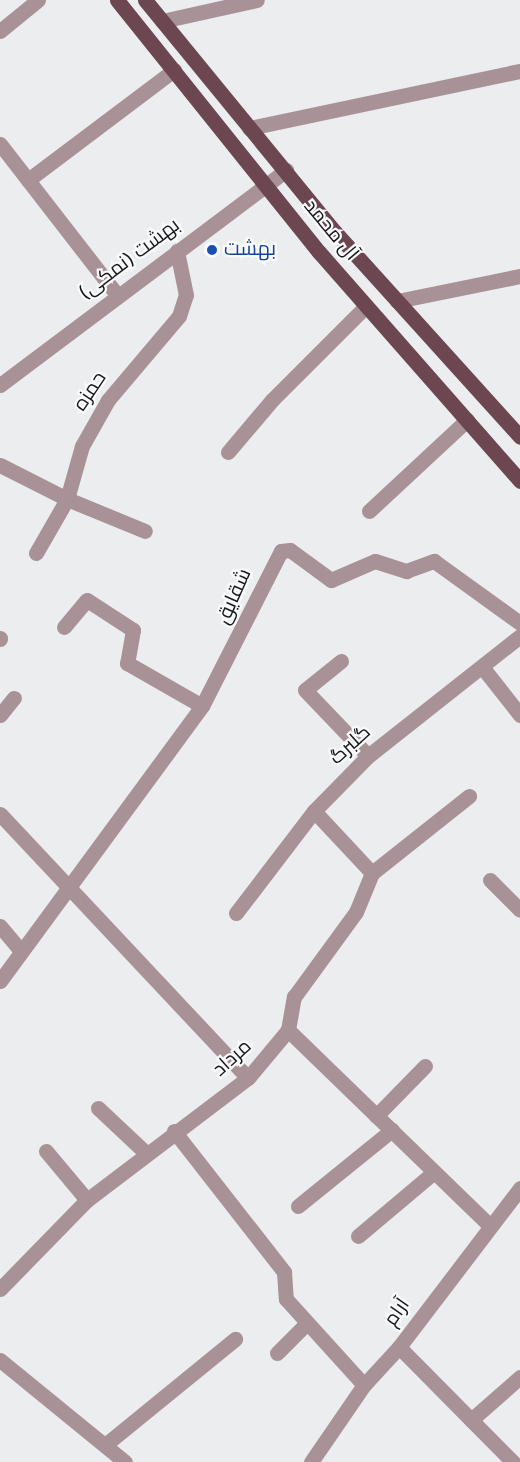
<!DOCTYPE html>
<html>
<head>
<meta charset="utf-8">
<style>
  body { margin:0 }
  #map { position:relative; width:520px; height:1462px; overflow:hidden; background:#ebedee; font-family:Overpass,Cairo,sans-serif }
  div>[style] { position:absolute }
  [style*='--x'] { left:calc(var(--x)*1px); top:calc(var(--y)*1px); width:calc(var(--w)*1px); rotate:calc(var(--a)*1deg) }
  .minor>* { height:15px; margin:-7.5px; padding:0 7.5px; transform-origin:7.5px; border-radius:7.5px; background:#a89197 }
  .major>* { height:15px; margin:-7.5px; padding:0 7.5px; transform-origin:7.5px; border-radius:7.5px; background:#6c4651 }
  .dots>* { width:16px; height:16px; translate:-50% -50%; box-sizing:border-box; border:3px solid #f9fafc; border-radius:50% }
  span { translate:-50% -50%; white-space:nowrap; text-align:center; line-height:1.15; -webkit-text-stroke:4.5px #f9fafc; paint-order:stroke }
  .street-label { font-size:20px; color:#181819 }
  .transit-label { font-size:20px; color:#164399 }
  .left { translate:0 -50%; text-align:left }
</style>
</head>
<body>
<div id="map">
  <div class="minor">
    <div style="--x:162;--y:21;--w:97;--a:-12.5"></div>
    <div style="--x:0;--y:31;--w:49;--a:-39.2"></div>
    <div style="--x:249;--y:128;--w:277;--a:-11.9"></div>
    <div style="--x:0;--y:144;--w:192;--a:52.2"></div>
    <div style="--x:28;--y:180;--w:183;--a:-37"></div>
    <div style="--x:397;--y:301;--w:126;--a:-11.5"></div>
    <div style="--x:0;--y:385;--w:358;--a:-36.9"></div>
    <div style="--x:228;--y:452;--w:68;--a:-49.8"></div>
    <div style="--x:272;--y:400;--w:133;--a:-45"></div>
    <div style="--x:0;--y:465;--w:75;--a:26.9"></div>
    <div style="--x:67;--y:499;--w:55;--a:-74.2"></div>
    <div style="--x:82;--y:446;--w:53;--a:-60.5"></div>
    <div style="--x:108;--y:400;--w:110;--a:-49.8"></div>
    <div style="--x:179;--y:316;--w:22;--a:-72"></div>
    <div style="--x:186;--y:295;--w:45;--a:-101.6"></div>
    <div style="--x:369;--y:511;--w:134;--a:-42.9"></div>
    <div style="--x:36;--y:553;--w:62;--a:-60.1"></div>
    <div style="--x:67;--y:499;--w:84;--a:22.3"></div>
    <div style="--x:64;--y:627;--w:35;--a:-50"></div>
    <div style="--x:87;--y:600;--w:55;--a:33.1"></div>
    <div style="--x:133;--y:630;--w:34;--a:100"></div>
    <div style="--x:127;--y:663;--w:86;--a:29.8"></div>
    <div style="--x:0;--y:639;--w:1;--a:-90"></div>
    <div style="--x:341;--y:661;--w:46;--a:141.1"></div>
    <div style="--x:305;--y:690;--w:91;--a:46.3"></div>
    <div style="--x:483;--y:668;--w:60;--a:51.8"></div>
    <div style="--x:0;--y:715;--w:22;--a:-51"></div>
    <div style="--x:0;--y:814;--w:362;--a:46.8"></div>
    <div style="--x:372;--y:873;--w:124;--a:-38.4"></div>
    <div style="--x:490;--y:880;--w:42;--a:45"></div>
    <div style="--x:236;--y:913;--w:128;--a:-52.6"></div>
    <div style="--x:314;--y:811;--w:77;--a:-45.5"></div>
    <div style="--x:368;--y:756;--w:194;--a:-38.3"></div>
    <div style="--x:0;--y:926;--w:33;--a:50"></div>
    <div style="--x:0;--y:981;--w:341;--a:-53.7"></div>
    <div style="--x:202;--y:706;--w:174;--a:-63"></div>
    <div style="--x:281;--y:551;--w:9;--a:-6"></div>
    <div style="--x:290;--y:550;--w:51;--a:36.2"></div>
    <div style="--x:331;--y:580;--w:48;--a:-23.4"></div>
    <div style="--x:375;--y:561;--w:33;--a:18"></div>
    <div style="--x:406;--y:571;--w:30;--a:-20"></div>
    <div style="--x:434;--y:561;--w:106;--a:35.8"></div>
    <div style="--x:288;--y:1030;--w:281;--a:44.1"></div>
    <div style="--x:98;--y:1108;--w:66;--a:43.2"></div>
    <div style="--x:376;--y:1116;--w:70;--a:-45.6"></div>
    <div style="--x:174;--y:1131;--w:179;--a:52"></div>
    <div style="--x:284;--y:1272;--w:27;--a:86"></div>
    <div style="--x:286;--y:1299;--w:116;--a:47.8"></div>
    <div style="--x:46;--y:1151;--w:64;--a:50.1"></div>
    <div style="--x:298;--y:1206;--w:121;--a:-39"></div>
    <div style="--x:358;--y:1236;--w:99;--a:-40.1"></div>
    <div style="--x:0;--y:1289;--w:124;--a:-45.7"></div>
    <div style="--x:87;--y:1200;--w:202;--a:-37.2"></div>
    <div style="--x:248;--y:1078;--w:62;--a:-50.2"></div>
    <div style="--x:288;--y:1030;--w:34;--a:-80"></div>
    <div style="--x:294;--y:997;--w:105;--a:-53.9"></div>
    <div style="--x:356;--y:912;--w:42;--a:-67.7"></div>
    <div style="--x:372;--y:873;--w:85;--a:-133.1"></div>
    <div style="--x:399;--y:1347;--w:162;--a:45.3"></div>
    <div style="--x:277;--y:1353;--w:42;--a:-45"></div>
    <div style="--x:0;--y:1360;--w:161;--a:39.2"></div>
    <div style="--x:471;--y:1420;--w:65;--a:-41.3"></div>
    <div style="--x:105;--y:1445;--w:168;--a:-39.2"></div>
    <div style="--x:311;--y:1462;--w:93;--a:-55.5"></div>
    <div style="--x:364;--y:1385;--w:52;--a:-47.4"></div>
    <div style="--x:399;--y:1347;--w:200;--a:-52.7"></div>
  </div>
  <div class="major">
    <div style="--x:117;--y:0;--w:323;--a:51.3"></div>
    <div style="--x:319;--y:252;--w:305;--a:48.7"></div>
    <div style="--x:145;--y:0;--w:300;--a:50.7"></div>
    <div style="--x:335;--y:232;--w:276;--a:47.9"></div>
  </div>
  <div class="dots">
    <div style="left:212px;top:250px;background:#1a4fb4"></div>
  </div>
  <div class="street-label">
    <span style="left:330px;top:231px;rotate:50deg">آل محمد</span>
    <span style="left:130px;top:260px;rotate:-37deg">بهشت (نمکی)</span>
    <span style="left:91px;top:392px;rotate:-56deg">حمزه</span>
    <span style="left:235px;top:597px;rotate:-66deg">شقایق</span>
    <span style="left:351px;top:746px;rotate:-42deg">گلبرگ</span>
    <span style="left:233px;top:1059px;rotate:-42deg">مرداد</span>
    <span style="left:398px;top:1313px;rotate:-55deg">آرام</span>
  </div>
  <div class="transit-label">
    <span class="left" style="left:224px;top:250px">بهشت</span>
  </div>
</div>
</body>
</html>
